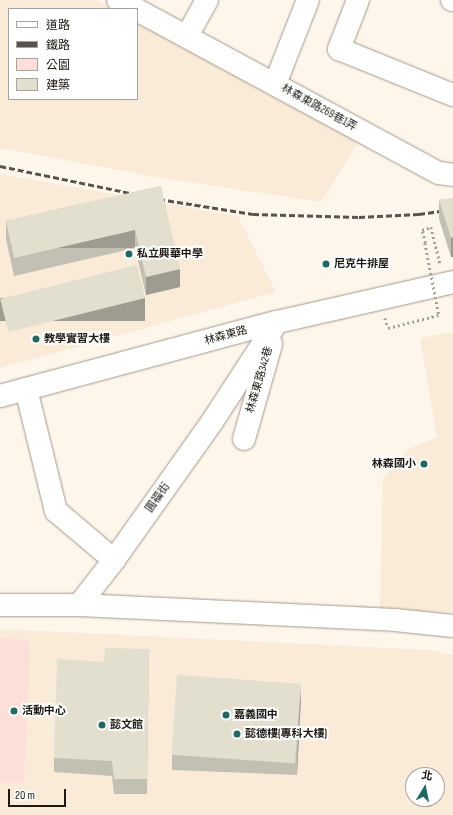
<!DOCTYPE html>
<html>
<head>
<meta charset="utf-8">
<style>
  body { margin:0 }
  #map { position:relative; width:453px; height:815px; overflow:hidden; background:#fef6eb; font-family:"Sofia Sans Condensed","Noto Sans TC",sans-serif }
  div>[style] { position:absolute }
  [style*='--x'] { left:calc(var(--x)*1px); top:calc(var(--y)*1px); width:calc(var(--w)*1px); rotate:calc(var(--a)*1deg) }
  .built>* { inset:0; background:#f9ebd7 }
  .green>* { inset:0; background:#fcdfd9 }
  .path>* { height:2.5px; margin-top:-1.25px; transform-origin:0; background:repeating-linear-gradient(90deg,#a69f97 0 2px,transparent 0 5px) }
  .roads { filter:drop-shadow(0 0 1px #a2998d) drop-shadow(0 0 1px #a2998d) }
  .minor>* { height:22px; margin:-11px; padding:0 11px; transform-origin:11px; border-radius:11px; background:#fff }
  .major>* { height:22px; margin:-11px; padding:0 11px; transform-origin:11px; border-radius:11px; background:#fff }
  .rail>* { height:3px; margin-top:-1.5px; transform-origin:0; background:repeating-linear-gradient(90deg,#58534c 0 6px,transparent 0 9px) }
  .path-bridge>* { height:2.5px; margin-top:-1.25px; transform-origin:0; background:repeating-linear-gradient(90deg,#a69f97 0 2px,transparent 0 5px) }
  .wall>* { inset:0; background:#c2c0b2 }
  .shaded-wall>* { inset:0; background:#9e9c91; transform-origin:0 0 }
  .building>* { inset:0; background:#e2dfcf; transform-origin:0 0 }
  .dots>* { width:11px; height:11px; translate:-50% -50%; box-sizing:border-box; border:2px solid #fff; border-radius:50% }
  span { translate:-50% -50%; white-space:nowrap; text-align:center; line-height:1.15; -webkit-text-stroke:4px #fff; paint-order:stroke }
  .street-label { font-size:11px; color:#1d1914 }
  .poi-label { font-size:11px; color:#1d1914; font-weight:700 }
  .left { translate:0 -50%; text-align:left }
  .right { translate:-100% -50%; text-align:right }
  .legend { position:absolute; left:8px; top:8px; width:130px; height:92px; box-sizing:border-box; background:#fff; border:1px solid #a5a3a1; margin:0; padding:5px 7px; list-style:none; font-size:12px; color:#1d1914 }
  .legend li { display:flex; align-items:center; gap:8px; height:20px }
  .legend b { width:20px; border:1px solid #a5a3a1 }
  .north { position:absolute; left:405px; top:767px; width:40px; height:40px; box-sizing:border-box; background:#fff; border:1px solid #a5a3a1; border-radius:50%; rotate:10deg; font-size:11px; font-weight:700; line-height:16px; text-align:center; color:#1d1914 }
  .north::after { content:''; display:block; margin:auto; width:14px; height:18px; background:#206962; clip-path:polygon(50% 0,100% 100%,50% 72%,0 100%) }
  .scale { position:absolute; left:8px; top:789px; width:58px; height:18px; box-sizing:border-box; border:2px solid #1d1914; border-top:0; padding-left:5px; font-size:12px; line-height:14px; white-space:nowrap; color:#1d1914; -webkit-text-stroke:3px #fff; paint-order:stroke }
</style>
</head>
<body>
<div id="map">
  <div class="built">
    <div style="clip-path:polygon(0 0,95px 0,112px 9px,9px 9px,9px 99px,137px 99px,137px 22px,360px 139px,321px 202px,156px 177px,0 148px)"></div>
    <div style="clip-path:polygon(0 174px,238px 216px,276px 292px,0 368px)"></div>
    <div style="clip-path:polygon(453px 332px,453px 612px,380px 610px,383px 478px,409px 449px,437px 437px,420px 338px)"></div>
    <div style="clip-path:polygon(evenodd,0 629px,430px 650px,453px 655px,453px 815px,0 815px,0 629px,413px 775px,437px 775px,437px 799px,413px 799px,413px 775px)"></div>
  </div>
  <div class="green">
    <div style="clip-path:polygon(0 638px,30px 640px,24px 783px,0 783px)"></div>
  </div>
  <div class="path">
    <div style="--x:425;--y:243;--w:13;--a:-103"></div>
    <div style="--x:422;--y:230;--w:9;--a:-18"></div>
    <div style="--x:431;--y:227;--w:38;--a:76"></div>
    <div style="--x:385;--y:318;--w:10;--a:73"></div>
    <div style="--x:388;--y:328;--w:53;--a:-14.3"></div>
  </div>
  <div class="roads">
    <div class="minor">
      <div style="--x:118;--y:0;--w:20;--a:27"></div>
      <div style="--x:358;--y:0;--w:53;--a:111.2"></div>
      <div style="--x:339;--y:49;--w:123;--a:22"></div>
      <div style="--x:452;--y:0;--w:1;--a:0"></div>
      <div style="--x:137;--y:10;--w:343;--a:28.4"></div>
      <div style="--x:439;--y:173;--w:14;--a:8"></div>
      <div style="--x:187;--y:36;--w:41;--a:-60.9"></div>
      <div style="--x:275;--y:84;--w:90;--a:-68.6"></div>
      <div style="--x:26;--y:389;--w:126;--a:76.2"></div>
      <div style="--x:56;--y:511;--w:76;--a:40.2"></div>
      <div style="--x:244;--y:439;--w:99;--a:-74.1"></div>
      <div style="--x:0;--y:605;--w:79;--a:0"></div>
      <div style="--x:79;--y:605;--w:316;--a:2.7"></div>
      <div style="--x:395;--y:620;--w:58;--a:5.9"></div>
      <div style="--x:79;--y:605;--w:57;--a:-52.1"></div>
      <div style="--x:114;--y:560;--w:169;--a:-54.6"></div>
      <div style="--x:212;--y:422;--w:119;--a:-57"></div>
    </div>
    <div class="major">
      <div style="--x:0;--y:396;--w:287;--a:-15"></div>
      <div style="--x:277;--y:322;--w:180;--a:-12.8"></div>
    </div>
  </div>
  <div class="rail">
    <div style="--x:0;--y:166;--w:162;--a:11.7"></div>
    <div style="--x:159;--y:199;--w:95;--a:9.1"></div>
    <div style="--x:253;--y:214;--w:106;--a:1.6"></div>
    <div style="--x:359;--y:217;--w:60;--a:-2.9"></div>
    <div style="--x:419;--y:214;--w:34;--a:-8"></div>
  </div>
  <div class="path-bridge">
    <div style="--x:425;--y:243;--w:73;--a:79"></div>
  </div>
  <div class="wall">
    <div style="clip-path:polygon(161px 186px,180px 287px,146px 295px,135px 248px,14px 276px,6px 239px,6px 221px)"></div>
    <div style="clip-path:polygon(453px 198px,453px 257px,451px 257px,439px 219px,439px 200px)"></div>
    <div style="clip-path:polygon(149px 649px,147px 794px,114px 794px,112px 776px,54px 772px,54px 758px)"></div>
    <div style="clip-path:polygon(301px 698px,297px 775px,172px 770px,172px 755px)"></div>
  </div>
  <div class="shaded-wall">
    <div style="left:135px;top:230px;width:18px;height:124px;rotate:90deg"></div>
    <div style="left:453px;top:237px;width:20px;height:2px;rotate:90deg"></div>
    <div style="clip-path:polygon(180px 269px,180px 287px,146px 295px,146px 277px)"></div>
    <div style="left:145px;top:298px;width:23px;height:149px;rotate:90deg"></div>
    <div style="clip-path:polygon(301px 684px,301px 698px,297px 775px,297px 760px)"></div>
  </div>
  <div class="building">
    <div style="clip-path:polygon(161px 186px,180px 269px,146px 277px,135px 230px,14px 258px,6px 221px)"></div>
    <div style="clip-path:polygon(453px 198px,453px 237px,451px 238px,439px 200px)"></div>
    <div style="left:137px;top:265px;width:34px;height:141px;rotate:76deg"></div>
    <div style="clip-path:polygon(105px 648px,149px 649px,147px 779px,114px 779px,112px 761px,54px 758px,57px 659px,104px 662px)"></div>
    <div style="left:177px;top:675px;width:124px;height:80px;rotate:4deg"></div>
  </div>
  <div class="dots">
    <div style="left:129px;top:254px;background:#206962"></div>
    <div style="left:326px;top:264px;background:#206962"></div>
    <div style="left:36px;top:339px;background:#206962"></div>
    <div style="left:424px;top:464px;background:#206962"></div>
    <div style="left:14px;top:711px;background:#206962"></div>
    <div style="left:226px;top:715px;background:#206962"></div>
    <div style="left:102px;top:725px;background:#206962"></div>
    <div style="left:237px;top:734px;background:#206962"></div>
  </div>
  <div class="street-label">
    <span style="left:319px;top:108px;rotate:29deg">林森東路269巷1弄</span>
    <span style="left:226px;top:336px;rotate:-15deg">林森東路</span>
    <span style="left:260px;top:380px;rotate:-74deg">林森東路342巷</span>
    <span style="left:158px;top:498px;rotate:-55deg">圓福街</span>
  </div>
  <div class="poi-label">
    <span class="left" style="left:137px;top:254px">私立興華中學</span>
    <span class="left" style="left:334px;top:264px">尼克牛排屋</span>
    <span class="left" style="left:44px;top:339px">教學實習大樓</span>
    <span class="right" style="left:416px;top:464px">林森國小</span>
    <span class="left" style="left:22px;top:711px">活動中心</span>
    <span class="left" style="left:234px;top:715px">嘉義國中</span>
    <span class="left" style="left:110px;top:725px">懿文館</span>
    <span class="left" style="left:245px;top:734px">懿德樓(專科大樓)</span>
  </div>
  <ul class="legend">
  <li><b style="height:5px;background:#fff"></b>道路</li>
  <li><b style="height:5px;background:#58534c"></b>鐵路</li>
  <li><b style="height:11px;background:#fcdfd9"></b>公園</li>
  <li><b style="height:11px;background:#e2dfcf"></b>建築</li>
  </ul>
  <div class="north">北</div>
  <div class="scale">20 m</div>
</div>
</body>
</html>
